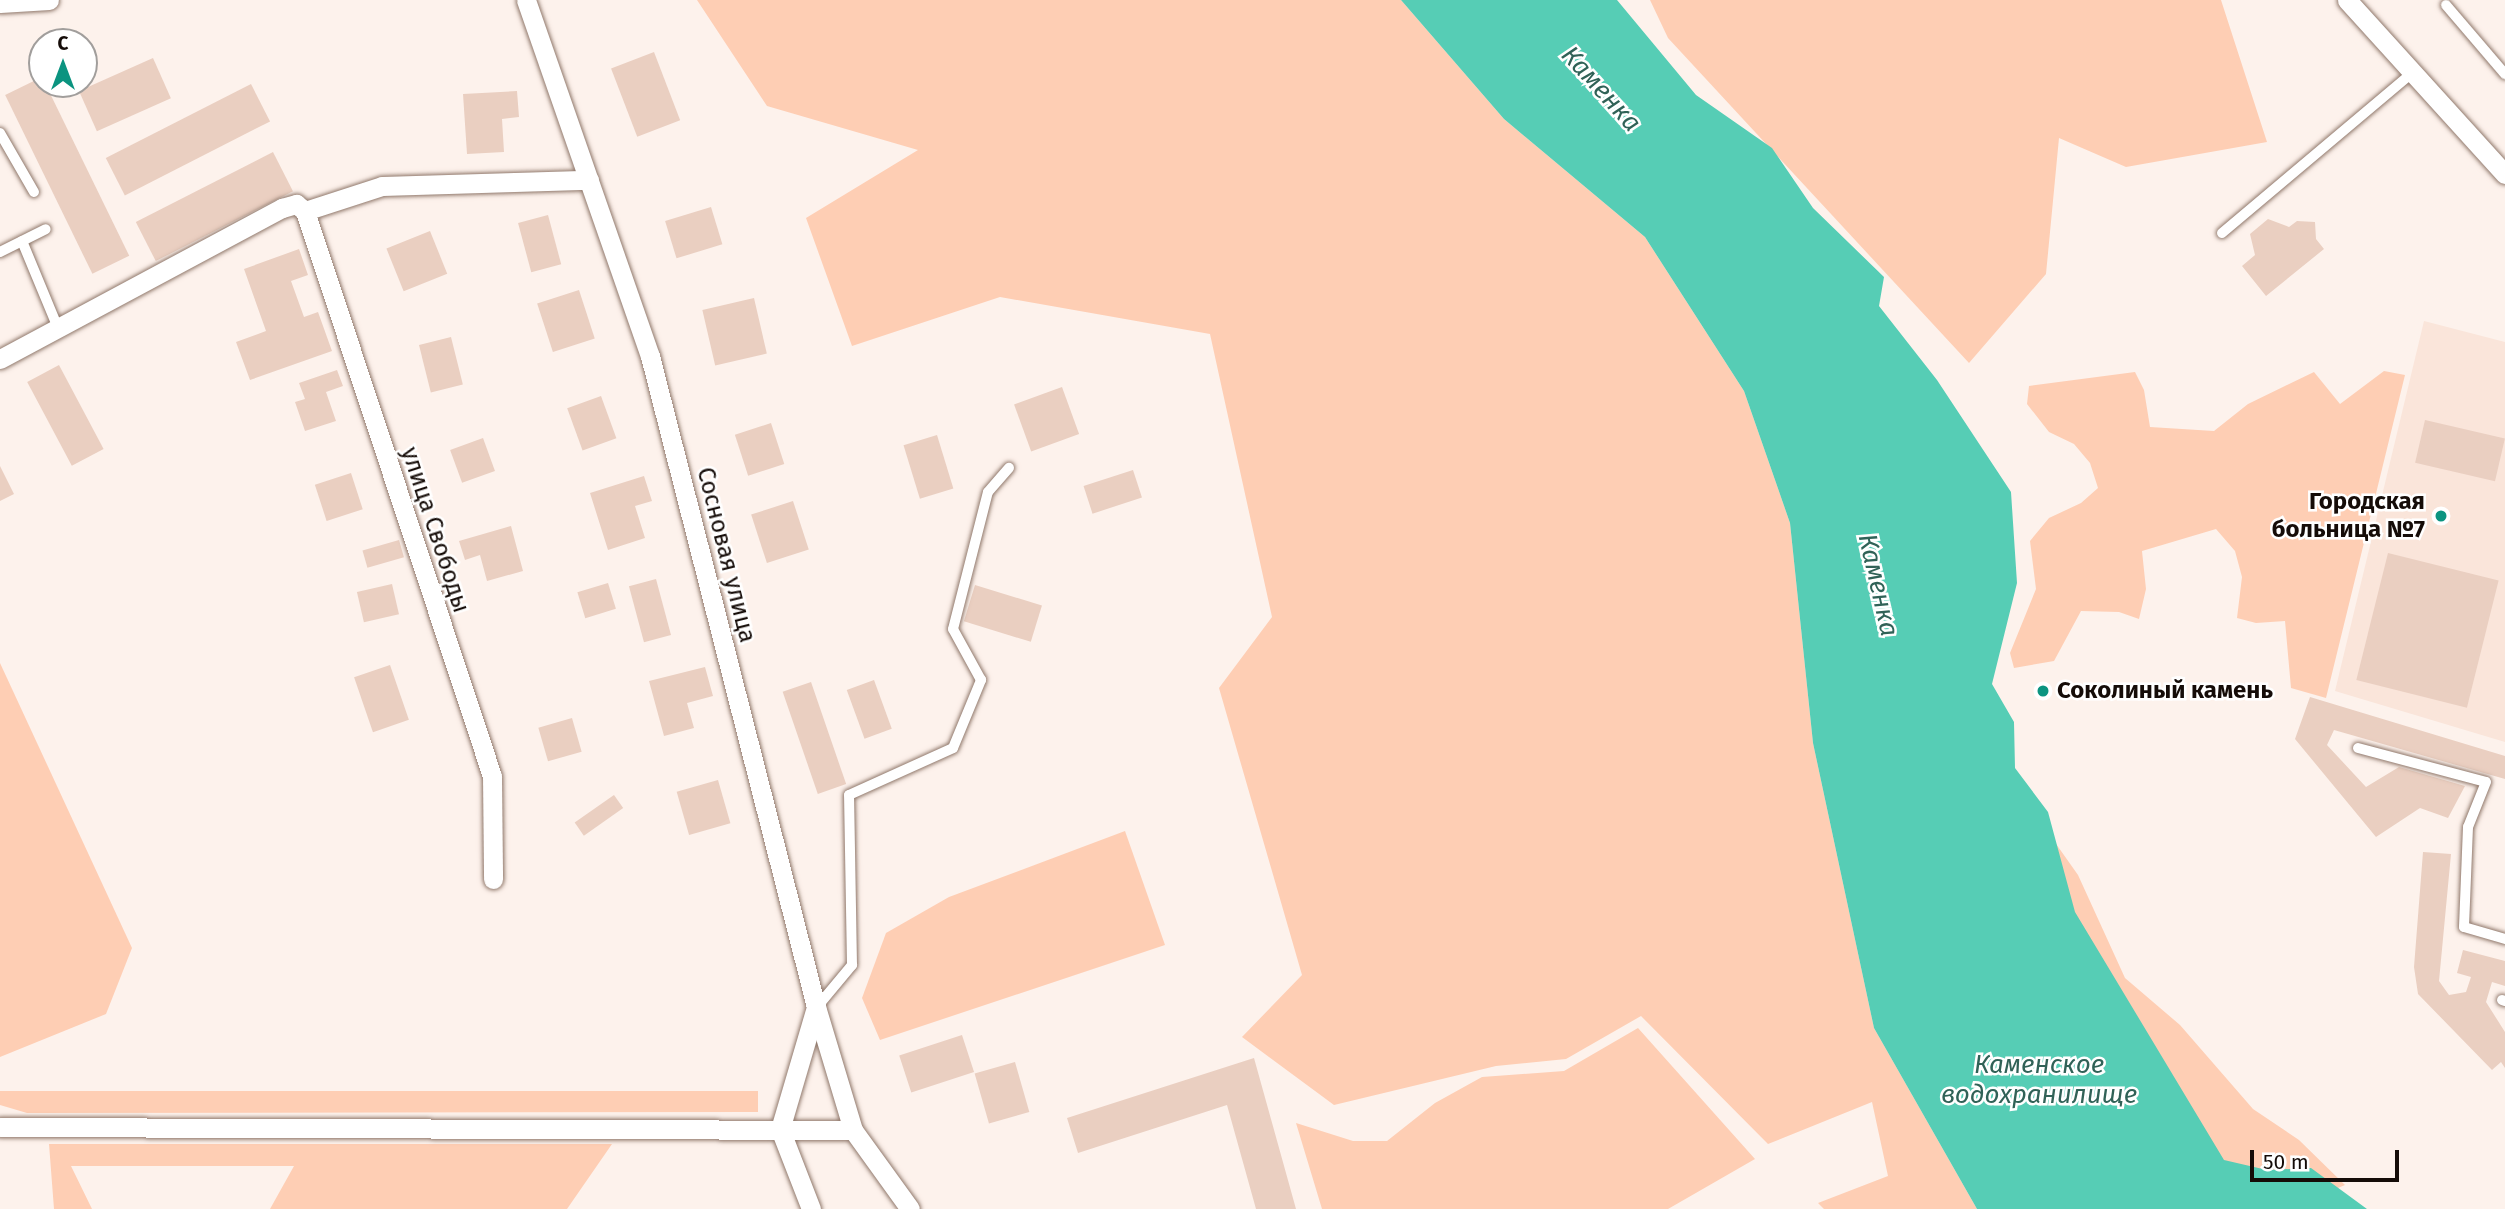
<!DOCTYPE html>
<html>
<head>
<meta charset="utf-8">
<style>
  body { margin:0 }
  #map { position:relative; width:2505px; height:1209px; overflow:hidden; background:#fdf2ec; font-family:"Fira Sans",sans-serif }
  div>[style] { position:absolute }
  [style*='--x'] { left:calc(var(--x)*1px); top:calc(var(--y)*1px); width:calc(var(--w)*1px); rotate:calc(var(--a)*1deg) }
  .built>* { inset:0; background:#fae5da }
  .green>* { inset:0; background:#feceb4 }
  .water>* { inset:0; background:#56cdb5 }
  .building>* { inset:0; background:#eacfc1; transform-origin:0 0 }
  .roads { filter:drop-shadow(0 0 2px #90786b) drop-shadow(0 0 2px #90786b) }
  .service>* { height:10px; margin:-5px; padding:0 5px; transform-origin:5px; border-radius:5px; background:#fff }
  .minor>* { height:19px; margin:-9.5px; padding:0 9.5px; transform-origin:9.5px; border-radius:9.5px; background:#fff }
  .dots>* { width:19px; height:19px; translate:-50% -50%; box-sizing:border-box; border:4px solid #fff; border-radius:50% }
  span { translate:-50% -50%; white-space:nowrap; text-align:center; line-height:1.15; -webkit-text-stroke:5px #fff; paint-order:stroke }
  .poi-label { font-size:24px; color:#150c08; font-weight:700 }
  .right { translate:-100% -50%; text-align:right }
  .left { translate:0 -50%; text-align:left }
  .street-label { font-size:24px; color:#150c08 }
  .water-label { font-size:26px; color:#306257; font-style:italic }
  .north { position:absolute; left:28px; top:28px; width:70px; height:70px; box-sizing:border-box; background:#fff; border:2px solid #a19e9c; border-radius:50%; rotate:0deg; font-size:19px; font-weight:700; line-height:28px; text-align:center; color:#150c08 }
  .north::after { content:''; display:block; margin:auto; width:24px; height:32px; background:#0b9480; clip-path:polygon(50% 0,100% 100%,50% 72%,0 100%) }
  .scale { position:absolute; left:2250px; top:1150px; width:149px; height:32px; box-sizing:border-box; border:4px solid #150c08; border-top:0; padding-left:9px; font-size:21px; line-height:24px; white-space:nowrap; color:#150c08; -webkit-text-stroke:5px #fff; paint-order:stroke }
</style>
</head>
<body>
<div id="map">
  <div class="built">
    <div style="clip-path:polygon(2424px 321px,2505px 342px,2505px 742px,2335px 691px)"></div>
  </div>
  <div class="green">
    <div style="clip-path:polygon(697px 0,1401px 0,1504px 119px,1645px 237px,1744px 391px,1790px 523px,1813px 743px,1874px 1028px,1977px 1209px,1824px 1209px,1818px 1203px,1888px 1176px,1872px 1102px,1768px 1144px,1641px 1016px,1566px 1059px,1496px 1066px,1334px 1105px,1242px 1037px,1302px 975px,1219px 688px,1272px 617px,1210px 334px,1000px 297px,852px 346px,806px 218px,918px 150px,767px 106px)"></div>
    <div style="clip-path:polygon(1650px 0,2221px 0,2267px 142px,2126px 167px,2059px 138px,2046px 274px,1969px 363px,1668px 38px)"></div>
    <div style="clip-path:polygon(2384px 371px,2405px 375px,2326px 698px,2291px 688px,2285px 621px,2256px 623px,2237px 618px,2242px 577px,2235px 551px,2216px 529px,2142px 551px,2146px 589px,2139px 619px,2119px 612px,2081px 611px,2054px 661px,2014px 668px,2010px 653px,2036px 589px,2030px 541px,2049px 518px,2081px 503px,2098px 488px,2090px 463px,2074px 444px,2049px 432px,2027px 404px,2029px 386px,2135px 372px,2144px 390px,2150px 427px,2214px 431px,2248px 404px,2314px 372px,2340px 404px)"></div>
    <div style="clip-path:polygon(0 663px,132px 948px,106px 1014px,0 1057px)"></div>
    <div style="clip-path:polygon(2042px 824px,2078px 875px,2125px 978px,2180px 1025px,2253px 1109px,2299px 1140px,2345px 1185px,2331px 1191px,2236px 1192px,2075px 936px)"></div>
    <div style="clip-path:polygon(1125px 831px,1165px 945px,880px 1040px,862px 998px,886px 933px,949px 897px)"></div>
    <div style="clip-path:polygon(1638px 1028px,1755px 1159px,1668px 1209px,1322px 1209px,1296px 1123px,1353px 1141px,1387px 1141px,1435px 1103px,1482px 1077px,1564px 1071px)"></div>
    <div style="clip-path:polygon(0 1091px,758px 1091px,758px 1112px,27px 1113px,0 1105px)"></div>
    <div style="clip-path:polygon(49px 1144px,612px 1144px,567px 1209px,270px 1209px,294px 1166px,71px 1166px,92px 1209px,54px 1209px)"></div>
  </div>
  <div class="water">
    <div style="clip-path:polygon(1401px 0,1617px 0,1696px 95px,1772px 148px,1813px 208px,1884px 277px,1879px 306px,1937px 380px,2011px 492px,2017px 583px,1992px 684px,2014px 722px,2015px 768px,2048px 812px,2075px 912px,2224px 1160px,2267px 1170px,2311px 1168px,2367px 1209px,1977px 1209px,1874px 1028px,1813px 743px,1790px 523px,1744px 391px,1645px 237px,1504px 119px)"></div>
  </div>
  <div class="building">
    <div style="left:654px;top:52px;width:73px;height:46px;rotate:69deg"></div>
    <div style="left:153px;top:58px;width:44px;height:81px;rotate:66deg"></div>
    <div style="left:42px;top:77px;width:199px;height:41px;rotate:64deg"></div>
    <div style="left:251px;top:84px;width:42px;height:163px;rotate:63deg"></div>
    <div style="clip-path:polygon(517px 91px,519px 117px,502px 119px,504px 152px,467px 154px,463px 94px)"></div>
    <div style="left:273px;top:152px;width:44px;height:154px;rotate:63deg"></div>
    <div style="left:711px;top:207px;width:39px;height:48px;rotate:73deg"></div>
    <div style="left:548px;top:215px;width:51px;height:31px;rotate:75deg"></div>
    <div style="clip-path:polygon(2268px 219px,2289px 227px,2297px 221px,2315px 222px,2316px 239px,2324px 249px,2266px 296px,2242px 266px,2255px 255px,2250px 234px)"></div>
    <div style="left:430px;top:231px;width:46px;height:47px;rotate:68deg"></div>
    <div style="clip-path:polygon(299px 249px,308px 275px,291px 281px,304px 317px,318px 312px,332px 351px,250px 380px,236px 342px,266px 331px,244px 269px)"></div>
    <div style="left:579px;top:290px;width:51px;height:44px;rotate:72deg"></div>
    <div style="left:754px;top:298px;width:57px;height:53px;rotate:77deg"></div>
    <div style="left:451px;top:337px;width:49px;height:33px;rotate:76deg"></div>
    <div style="left:59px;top:365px;width:95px;height:36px;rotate:62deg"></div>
    <div style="clip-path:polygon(337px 370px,343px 386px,326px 392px,336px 421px,305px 431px,295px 402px,305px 399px,299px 383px)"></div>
    <div style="left:1062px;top:387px;width:50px;height:51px;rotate:70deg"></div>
    <div style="left:601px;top:396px;width:45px;height:36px;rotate:70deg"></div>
    <div style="left:2425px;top:420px;width:82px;height:44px;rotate:13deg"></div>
    <div style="left:771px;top:423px;width:43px;height:38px;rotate:72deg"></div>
    <div style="left:937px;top:435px;width:56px;height:35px;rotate:73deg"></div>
    <div style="left:483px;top:438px;width:35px;height:35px;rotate:70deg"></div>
    <div style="clip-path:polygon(0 466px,14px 494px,0 501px)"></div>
    <div style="left:1133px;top:470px;width:29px;height:52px;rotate:72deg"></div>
    <div style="left:351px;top:473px;width:38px;height:38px;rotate:72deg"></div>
    <div style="clip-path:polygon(644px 476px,652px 501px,635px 506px,645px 538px,608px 550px,590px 493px)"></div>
    <div style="left:793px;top:501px;width:51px;height:44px;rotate:72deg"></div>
    <div style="clip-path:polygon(511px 526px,523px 571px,487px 581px,480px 555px,465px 560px,459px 541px)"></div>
    <div style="left:399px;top:540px;width:18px;height:38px;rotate:74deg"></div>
    <div style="left:2388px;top:553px;width:114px;height:131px;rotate:14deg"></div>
    <div style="left:656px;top:579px;width:58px;height:28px;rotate:75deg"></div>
    <div style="left:608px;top:583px;width:27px;height:32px;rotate:73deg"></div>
    <div style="left:392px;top:584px;width:31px;height:36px;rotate:77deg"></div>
    <div style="left:975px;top:585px;width:70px;height:38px;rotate:17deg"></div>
    <div style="left:390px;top:665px;width:58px;height:38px;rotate:71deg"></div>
    <div style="clip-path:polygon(705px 667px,713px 696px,687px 703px,694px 728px,664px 736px,649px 681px)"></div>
    <div style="left:874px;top:680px;width:52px;height:29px;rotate:70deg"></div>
    <div style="left:811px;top:682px;width:108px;height:30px;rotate:71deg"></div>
    <div style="clip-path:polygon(2310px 697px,2505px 756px,2505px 779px,2334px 730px,2327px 745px,2366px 787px,2399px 767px,2465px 786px,2448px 818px,2420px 808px,2376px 837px,2295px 739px)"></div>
    <div style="left:572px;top:718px;width:35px;height:35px;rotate:74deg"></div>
    <div style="left:718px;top:780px;width:45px;height:43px;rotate:74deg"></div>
    <div style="left:614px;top:795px;width:16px;height:48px;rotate:55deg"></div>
    <div style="clip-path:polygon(2423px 852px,2451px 854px,2439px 981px,2449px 995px,2466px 992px,2471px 977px,2457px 973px,2463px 950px,2505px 961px,2505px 986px,2492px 982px,2486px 1002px,2505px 1032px,2505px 1068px,2501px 1062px,2492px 1070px,2418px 994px,2414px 967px)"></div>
    <div style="left:962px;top:1035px;width:39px;height:66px;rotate:72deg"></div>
    <div style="clip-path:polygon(1254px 1058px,1296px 1209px,1256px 1209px,1227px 1105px,1078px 1153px,1067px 1118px)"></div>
    <div style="left:1015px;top:1062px;width:52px;height:42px;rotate:74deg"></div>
  </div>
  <div class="roads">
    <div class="service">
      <div style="--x:2446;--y:5;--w:91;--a:49.5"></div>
      <div style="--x:0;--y:133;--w:68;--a:60"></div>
      <div style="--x:2222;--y:233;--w:248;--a:-40.1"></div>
      <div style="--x:22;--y:241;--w:94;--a:67.5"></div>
      <div style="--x:0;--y:252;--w:51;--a:-26.6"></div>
      <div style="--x:2358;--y:748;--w:132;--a:14.9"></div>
      <div style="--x:2486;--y:782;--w:48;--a:111.8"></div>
      <div style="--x:2468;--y:827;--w:100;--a:92.3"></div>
      <div style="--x:2464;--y:927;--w:43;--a:16.3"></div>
      <div style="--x:2502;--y:1000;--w:3;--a:18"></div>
      <div style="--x:817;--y:1007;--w:55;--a:-50.2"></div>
      <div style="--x:852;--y:965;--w:170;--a:-91"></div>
      <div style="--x:849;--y:795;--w:114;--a:-24.3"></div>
      <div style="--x:953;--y:748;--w:74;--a:-67.6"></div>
      <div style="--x:981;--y:680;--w:58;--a:-118.8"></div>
      <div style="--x:953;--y:629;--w:141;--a:-75.7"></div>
      <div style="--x:988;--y:492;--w:32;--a:-49"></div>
    </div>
    <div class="minor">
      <div style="--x:526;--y:0;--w:377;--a:70.8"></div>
      <div style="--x:650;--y:356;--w:672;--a:75.69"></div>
      <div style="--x:816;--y:1007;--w:127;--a:106.4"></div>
      <div style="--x:2347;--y:0;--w:235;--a:47.8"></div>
      <div style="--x:0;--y:3;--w:49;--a:-3.5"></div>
      <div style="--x:305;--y:211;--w:81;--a:-18"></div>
      <div style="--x:382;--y:186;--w:207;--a:-1.7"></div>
      <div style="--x:0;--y:359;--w:320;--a:-28.2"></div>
      <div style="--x:282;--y:208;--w:15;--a:-16"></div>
      <div style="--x:296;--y:204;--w:11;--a:38"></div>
      <div style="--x:305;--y:211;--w:595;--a:71.69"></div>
      <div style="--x:492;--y:776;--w:103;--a:89.4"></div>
      <div style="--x:0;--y:1127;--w:853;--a:0.2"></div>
      <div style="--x:853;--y:1130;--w:128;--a:-106.7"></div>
      <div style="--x:780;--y:1129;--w:86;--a:68.8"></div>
      <div style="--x:853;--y:1130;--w:97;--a:54.2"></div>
    </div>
  </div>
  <div class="dots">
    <div style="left:2441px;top:516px;background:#0b9480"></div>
    <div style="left:2043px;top:691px;background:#0b9480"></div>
  </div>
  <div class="poi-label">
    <span class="right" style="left:2425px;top:516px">Городская<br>больница №7</span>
    <span class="left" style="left:2057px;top:691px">Соколиный камень</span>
  </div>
  <div class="street-label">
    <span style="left:435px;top:530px;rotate:72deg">улица Свободы</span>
    <span style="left:726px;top:555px;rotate:76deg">Сосновая улица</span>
  </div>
  <div class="water-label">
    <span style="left:1601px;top:89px;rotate:48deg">Каменка</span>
    <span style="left:1878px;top:585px;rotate:77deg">Каменка</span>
    <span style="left:2039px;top:1080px">Каменское<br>водохранилище</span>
  </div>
  <div class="north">С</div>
  <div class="scale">50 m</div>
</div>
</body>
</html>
